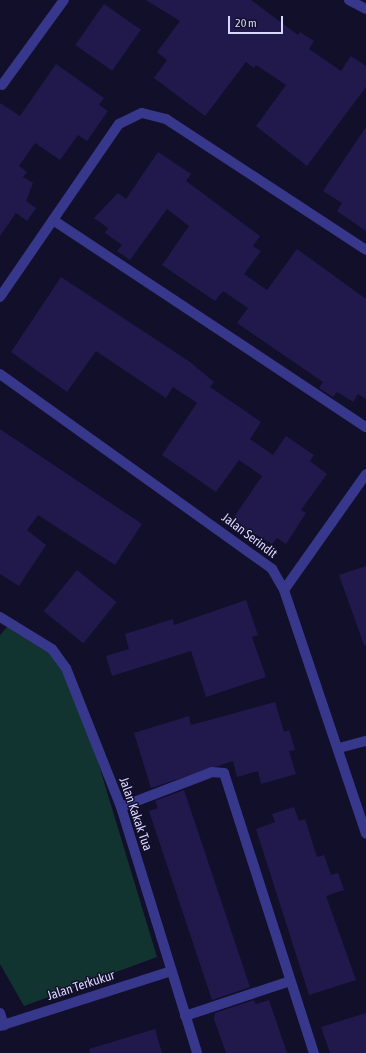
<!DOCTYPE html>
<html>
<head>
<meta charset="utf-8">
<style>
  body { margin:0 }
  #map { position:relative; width:366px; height:1053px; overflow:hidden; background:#120f2a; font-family:"Asap Condensed",sans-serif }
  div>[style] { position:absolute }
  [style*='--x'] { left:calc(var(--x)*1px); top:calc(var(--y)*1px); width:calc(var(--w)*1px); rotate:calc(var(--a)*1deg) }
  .green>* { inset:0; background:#113431 }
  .building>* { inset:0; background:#21194c; transform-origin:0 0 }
  .service>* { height:10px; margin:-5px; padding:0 5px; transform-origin:5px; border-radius:5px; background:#37378b }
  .minor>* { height:10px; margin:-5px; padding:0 5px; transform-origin:5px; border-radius:5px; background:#37378b }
  .tertiary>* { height:10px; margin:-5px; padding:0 5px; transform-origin:5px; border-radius:5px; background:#37378b }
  span { translate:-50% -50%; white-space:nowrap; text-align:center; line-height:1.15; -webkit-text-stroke:3px #120f2a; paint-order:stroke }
  .street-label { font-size:13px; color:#dad7ff }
  .scale { position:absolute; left:228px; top:16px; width:55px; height:18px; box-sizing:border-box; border:2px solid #dad7ff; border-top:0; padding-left:5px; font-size:12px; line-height:14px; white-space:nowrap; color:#dad7ff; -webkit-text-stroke:3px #120f2a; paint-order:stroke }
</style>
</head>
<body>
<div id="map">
  <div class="green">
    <div style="clip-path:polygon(7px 627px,41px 636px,78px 696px,157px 957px,24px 1006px,0 964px,0 635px)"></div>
  </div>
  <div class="building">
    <div style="clip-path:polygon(146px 0,251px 0,298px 35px,300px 32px,314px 41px,309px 49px,341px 71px,351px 56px,366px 66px,366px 87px,307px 166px,256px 126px,286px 85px,256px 65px,254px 68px,246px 62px,205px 116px,154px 78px,167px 60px,157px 52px,180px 21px)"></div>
    <div style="left:104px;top:4px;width:45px;height:50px;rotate:35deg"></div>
    <div style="clip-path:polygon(56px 64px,104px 98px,99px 105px,108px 111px,87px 141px,78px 135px,60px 160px,35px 143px,19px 166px,27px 172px,23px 177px,33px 183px,26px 201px,36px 208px,27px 221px,16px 213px,0 236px,0 103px,20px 116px)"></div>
    <div style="clip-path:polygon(366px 127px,366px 231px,337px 211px,342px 203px,323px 191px)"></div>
    <div style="clip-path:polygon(158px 152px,191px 174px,186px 181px,260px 236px,253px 246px,261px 251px,244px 274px,267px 290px,297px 249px,366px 299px,366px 399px,358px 394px,353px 402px,337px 392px,333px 397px,319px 388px,323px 382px,237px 323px,248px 308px,223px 291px,215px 301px,162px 265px,189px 226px,167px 209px,130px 260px,117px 251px,122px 245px,105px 233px,108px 228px,94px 218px,118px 193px,126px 199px)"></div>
    <div style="clip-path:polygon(61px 277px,190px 362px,214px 382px,210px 387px,261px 422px,250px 439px,273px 455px,286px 436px,314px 455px,310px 461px,327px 474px,301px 510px,306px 513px,286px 544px,277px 538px,272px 544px,255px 534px,253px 537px,230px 523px,262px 476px,239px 460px,216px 492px,162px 455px,197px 403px,173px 387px,166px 398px,96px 351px,67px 392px,11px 352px)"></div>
    <div style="clip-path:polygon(0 429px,142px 524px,115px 565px,38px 515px,27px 530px,46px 545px,19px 586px,0 574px)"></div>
    <div style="clip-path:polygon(366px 566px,366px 645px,364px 645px,339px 575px)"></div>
    <div style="left:77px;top:570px;width:51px;height:53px;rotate:39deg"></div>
    <div style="clip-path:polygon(246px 600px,258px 635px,252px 637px,266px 677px,206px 697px,191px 651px,112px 676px,106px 656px,129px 649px,125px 634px,173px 619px,174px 625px)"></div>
    <div style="clip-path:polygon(275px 702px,284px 732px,289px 730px,295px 750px,289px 751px,296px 774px,261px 784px,258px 771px,237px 777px,233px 761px,151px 788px,134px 733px,189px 716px,191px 725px)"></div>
    <div style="clip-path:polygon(184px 790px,250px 987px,212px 1000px,149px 811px,158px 808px,155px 801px)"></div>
    <div style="clip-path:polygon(294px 807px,299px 821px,305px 819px,317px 857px,324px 855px,331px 875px,338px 873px,344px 890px,326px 896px,356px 980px,309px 995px,256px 829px,275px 822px,272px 814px)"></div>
    <div style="clip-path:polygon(254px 1000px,256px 1004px,269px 1000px,287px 1053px,226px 1053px,214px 1019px,215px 1013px)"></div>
    <div style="clip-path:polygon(366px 1013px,366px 1053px,330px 1053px,321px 1027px)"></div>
    <div style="clip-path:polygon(155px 1029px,162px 1053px,90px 1053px,89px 1049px)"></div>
  </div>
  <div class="service">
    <div style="--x:121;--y:807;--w:97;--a:-21"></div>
    <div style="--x:212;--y:772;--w:12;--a:5"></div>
    <div style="--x:224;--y:773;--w:294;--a:72.2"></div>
    <div style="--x:185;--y:1016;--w:111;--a:-18.4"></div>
  </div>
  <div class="minor">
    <div style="--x:2;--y:85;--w:105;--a:-53.9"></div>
    <div style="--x:53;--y:220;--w:375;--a:33.5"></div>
    <div style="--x:0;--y:297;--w:210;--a:-55.5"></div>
    <div style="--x:119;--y:124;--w:25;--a:-26"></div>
    <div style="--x:142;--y:113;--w:25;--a:14"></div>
    <div style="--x:166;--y:119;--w:239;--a:33.2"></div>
    <div style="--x:0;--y:374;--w:335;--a:35.6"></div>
    <div style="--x:272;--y:569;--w:24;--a:60"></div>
    <div style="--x:284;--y:590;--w:257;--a:71.4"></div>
    <div style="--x:284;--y:590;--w:142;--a:-54.7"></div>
    <div style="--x:0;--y:617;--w:61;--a:31.6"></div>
    <div style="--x:52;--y:649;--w:24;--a:54"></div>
    <div style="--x:66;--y:668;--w:149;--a:68.4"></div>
    <div style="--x:121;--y:807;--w:257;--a:72.8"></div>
    <div style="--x:339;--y:748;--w:28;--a:-15"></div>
    <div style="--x:0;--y:1013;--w:13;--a:72"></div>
    <div style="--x:0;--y:1026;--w:180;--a:-17.8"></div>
  </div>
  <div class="tertiary">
    <div style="--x:349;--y:0;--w:19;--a:28"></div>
  </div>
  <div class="street-label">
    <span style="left:249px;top:536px;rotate:37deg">Jalan Serindit</span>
    <span style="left:135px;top:814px;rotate:71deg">Jalan Kakak Tua</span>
    <span style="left:81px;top:986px;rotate:-18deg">Jalan Terkukur</span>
  </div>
  <div class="scale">20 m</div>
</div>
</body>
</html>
